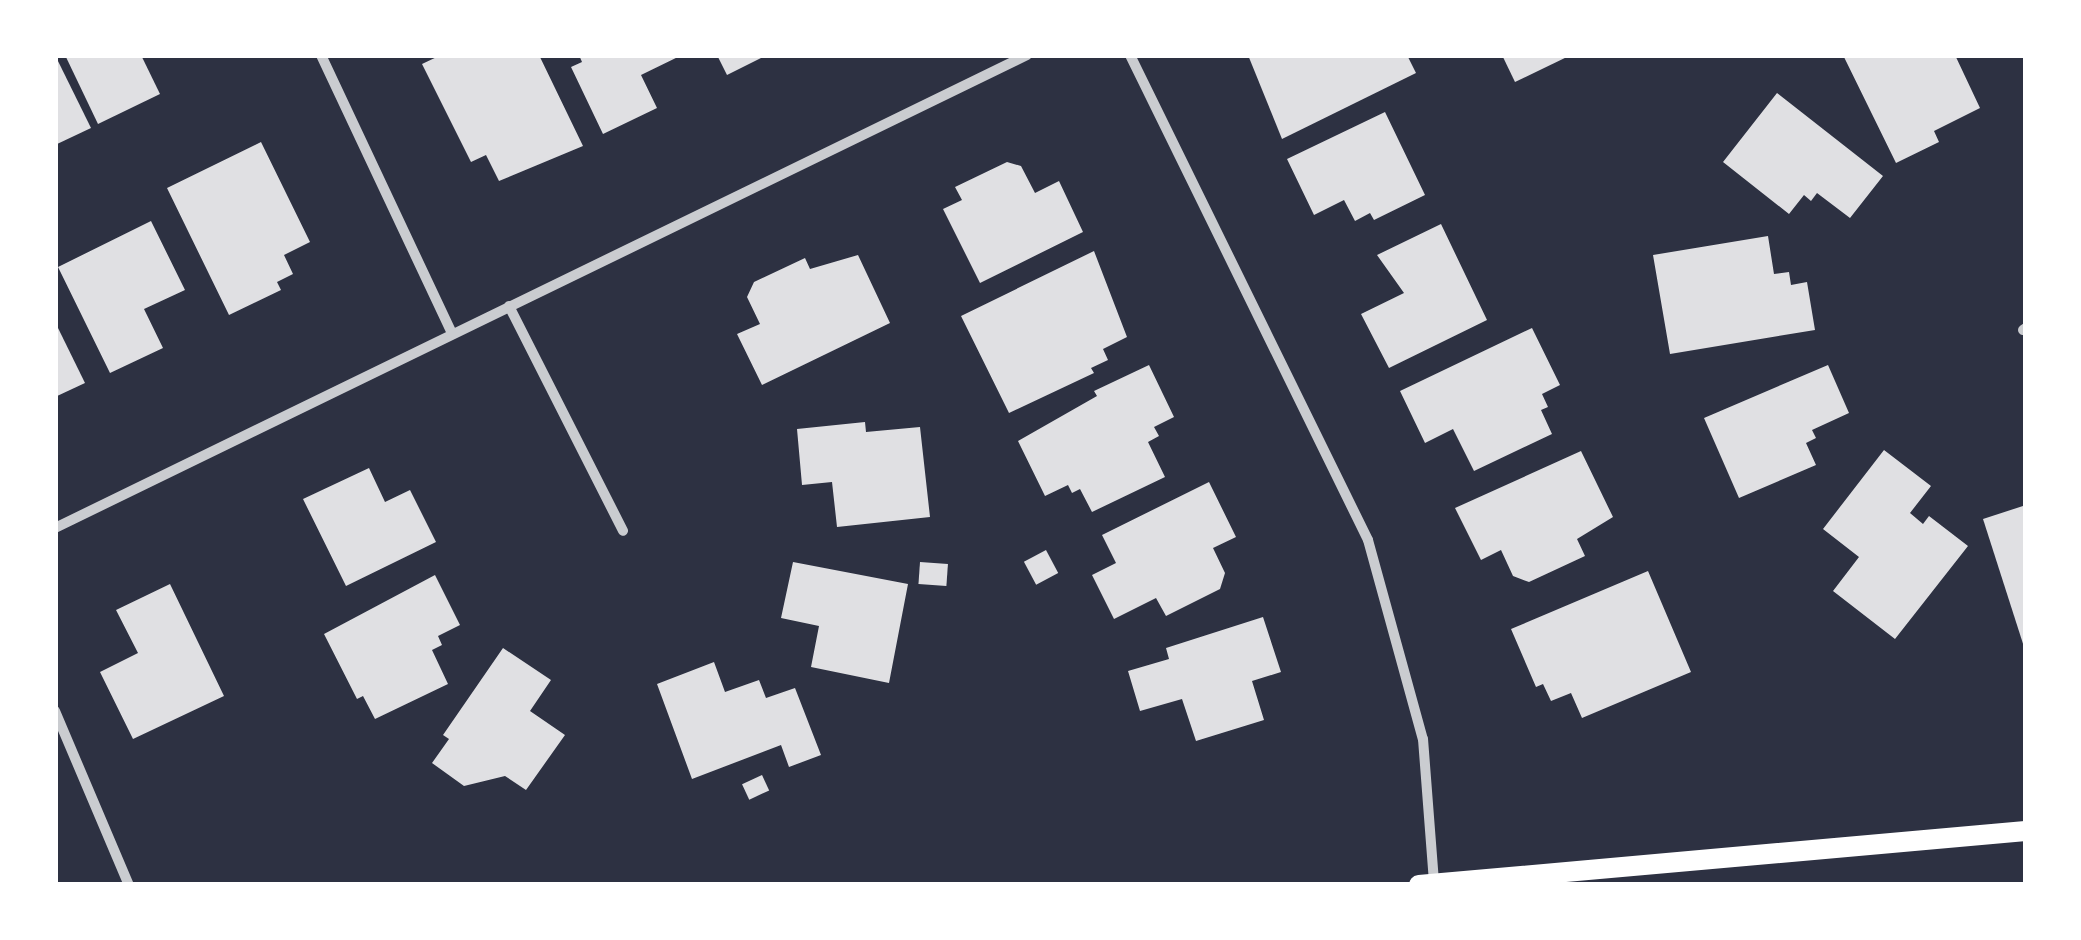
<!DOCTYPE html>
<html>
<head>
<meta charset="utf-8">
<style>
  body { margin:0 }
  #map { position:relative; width:2081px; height:940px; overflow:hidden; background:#2d3142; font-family:"PT Sans",sans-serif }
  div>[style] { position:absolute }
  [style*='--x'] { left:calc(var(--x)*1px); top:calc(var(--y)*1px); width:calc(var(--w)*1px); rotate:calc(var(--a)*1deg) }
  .building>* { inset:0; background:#e0e0e3; transform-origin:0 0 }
  .minor>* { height:10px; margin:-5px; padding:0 5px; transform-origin:5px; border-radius:5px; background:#caccd0 }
  .secondary>* { height:20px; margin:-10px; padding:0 10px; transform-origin:10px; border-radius:10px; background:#fff }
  span { translate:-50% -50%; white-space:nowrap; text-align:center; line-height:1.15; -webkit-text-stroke:8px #fff; paint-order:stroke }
  .frame { position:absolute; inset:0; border:58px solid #fff; pointer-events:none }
</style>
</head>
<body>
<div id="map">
  <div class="building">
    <div style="clip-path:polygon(55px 55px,91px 128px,55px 145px)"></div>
    <div style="clip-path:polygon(65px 55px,141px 55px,160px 94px,98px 124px)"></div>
    <div style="clip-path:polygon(441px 55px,539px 55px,583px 146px,499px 181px,486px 155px,471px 162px,422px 64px)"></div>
    <div style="clip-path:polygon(579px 55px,682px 55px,641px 75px,657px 108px,603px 134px,571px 67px,582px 62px)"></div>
    <div style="clip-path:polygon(717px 55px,767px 55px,727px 75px)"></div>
    <div style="clip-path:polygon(1248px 55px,1407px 55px,1416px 73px,1282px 139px)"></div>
    <div style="clip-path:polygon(1502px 55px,1571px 55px,1515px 82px)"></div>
    <div style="clip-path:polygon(1843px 55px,1955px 55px,1980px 108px,1934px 131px,1939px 142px,1896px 163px)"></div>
    <div style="clip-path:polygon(1777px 93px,1883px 176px,1850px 218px,1817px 193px,1811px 201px,1804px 195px,1789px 214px,1723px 162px)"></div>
    <div style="clip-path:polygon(1385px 112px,1425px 195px,1374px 220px,1370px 213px,1355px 221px,1344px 200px,1314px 215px,1287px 159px)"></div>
    <div style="clip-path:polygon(261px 142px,310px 242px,284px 255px,293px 274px,277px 282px,281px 290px,229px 315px,167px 188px)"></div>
    <div style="clip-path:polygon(1007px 162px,1021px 166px,1035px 193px,1059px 181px,1083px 232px,980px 283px,943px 209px,962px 200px,955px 187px)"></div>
    <div style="clip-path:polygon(151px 221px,185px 290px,144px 309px,163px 348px,110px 373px,58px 267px)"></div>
    <div style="clip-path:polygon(1441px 224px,1487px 320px,1389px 368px,1361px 314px,1404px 293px,1377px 255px)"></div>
    <div style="clip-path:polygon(1768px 236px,1774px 274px,1789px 272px,1791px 285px,1807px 282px,1815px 330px,1670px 354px,1653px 255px)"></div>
    <div style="clip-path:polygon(1094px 251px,1127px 337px,1103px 349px,1108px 360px,1091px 368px,1094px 373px,1009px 413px,961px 316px)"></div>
    <div style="clip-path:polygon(858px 255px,890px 323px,762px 385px,737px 334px,760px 324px,747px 297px,754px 282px,805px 258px,810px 269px)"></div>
    <div style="clip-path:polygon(58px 328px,85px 383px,55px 397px,55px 330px)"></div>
    <div style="clip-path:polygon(1532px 328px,1560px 385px,1542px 394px,1548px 407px,1541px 410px,1552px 434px,1474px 471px,1453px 429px,1425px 443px,1400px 391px)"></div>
    <div style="clip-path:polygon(1149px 365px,1174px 417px,1154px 427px,1159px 436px,1148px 442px,1165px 477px,1092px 512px,1080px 489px,1072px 493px,1068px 485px,1045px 496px,1018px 441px,1097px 396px,1094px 391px)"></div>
    <div style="clip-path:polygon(1828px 365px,1849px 413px,1812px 430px,1816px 438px,1806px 443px,1816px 465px,1739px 498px,1704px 418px)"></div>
    <div style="clip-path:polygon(865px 422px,866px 432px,920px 427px,930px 517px,837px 527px,832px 482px,802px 485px,797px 429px)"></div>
    <div style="clip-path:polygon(1884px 450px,1931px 486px,1910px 513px,1923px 524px,1929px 516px,1968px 546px,1895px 639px,1833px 591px,1859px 557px,1823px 529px)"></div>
    <div style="clip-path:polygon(1581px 451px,1613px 517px,1577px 539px,1585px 556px,1529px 582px,1513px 576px,1501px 550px,1481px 560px,1455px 508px)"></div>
    <div style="clip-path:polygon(369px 468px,385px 502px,410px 490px,436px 542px,346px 586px,303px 499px)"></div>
    <div style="clip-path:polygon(1209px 482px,1236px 537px,1213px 548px,1225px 573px,1220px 589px,1166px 616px,1156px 598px,1114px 619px,1092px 575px,1116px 563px,1102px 535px)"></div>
    <div style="clip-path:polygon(2026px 505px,2026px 650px,2025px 650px,1983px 519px)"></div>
    <div style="left:1046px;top:550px;width:26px;height:25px;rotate:62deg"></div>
    <div style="clip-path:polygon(793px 562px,908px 584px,889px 683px,811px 667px,819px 626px,781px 618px)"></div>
    <div style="left:920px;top:562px;width:28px;height:22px;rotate:4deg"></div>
    <div style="clip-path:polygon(1648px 571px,1691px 672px,1582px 718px,1571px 693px,1551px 701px,1543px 684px,1536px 687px,1511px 629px)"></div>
    <div style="clip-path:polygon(435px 575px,460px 625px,438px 636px,442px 645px,432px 650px,448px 684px,375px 719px,363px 696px,357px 699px,324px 634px)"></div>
    <div style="clip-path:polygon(170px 584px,224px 696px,133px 739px,100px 672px,138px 653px,116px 610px)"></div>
    <div style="clip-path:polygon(1263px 617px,1281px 672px,1252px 681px,1264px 720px,1196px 741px,1182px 699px,1140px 711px,1128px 671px,1169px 659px,1166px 648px)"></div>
    <div style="clip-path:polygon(503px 648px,551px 680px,530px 711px,565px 735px,526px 790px,505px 776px,464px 786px,432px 763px,449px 739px,443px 735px)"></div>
    <div style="clip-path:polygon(714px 662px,725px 692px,759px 680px,766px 698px,795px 688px,821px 755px,789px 767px,781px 745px,692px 779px,657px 684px)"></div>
    <div style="left:762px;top:775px;width:17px;height:22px;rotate:65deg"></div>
  </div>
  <div class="minor">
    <div style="--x:321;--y:55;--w:308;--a:64.8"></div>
    <div style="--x:1130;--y:55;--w:540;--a:63.86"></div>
    <div style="--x:1368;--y:540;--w:206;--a:74.6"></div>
    <div style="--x:1423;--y:739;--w:144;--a:85.6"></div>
    <div style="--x:509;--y:306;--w:252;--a:63.1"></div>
    <div style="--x:2023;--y:330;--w:4;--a:-34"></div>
    <div style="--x:55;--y:528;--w:1081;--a:-25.95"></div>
    <div style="--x:55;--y:711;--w:189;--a:67"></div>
  </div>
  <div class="secondary">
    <div style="--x:1419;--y:885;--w:609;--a:-5.08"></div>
  </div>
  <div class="frame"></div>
</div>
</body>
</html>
